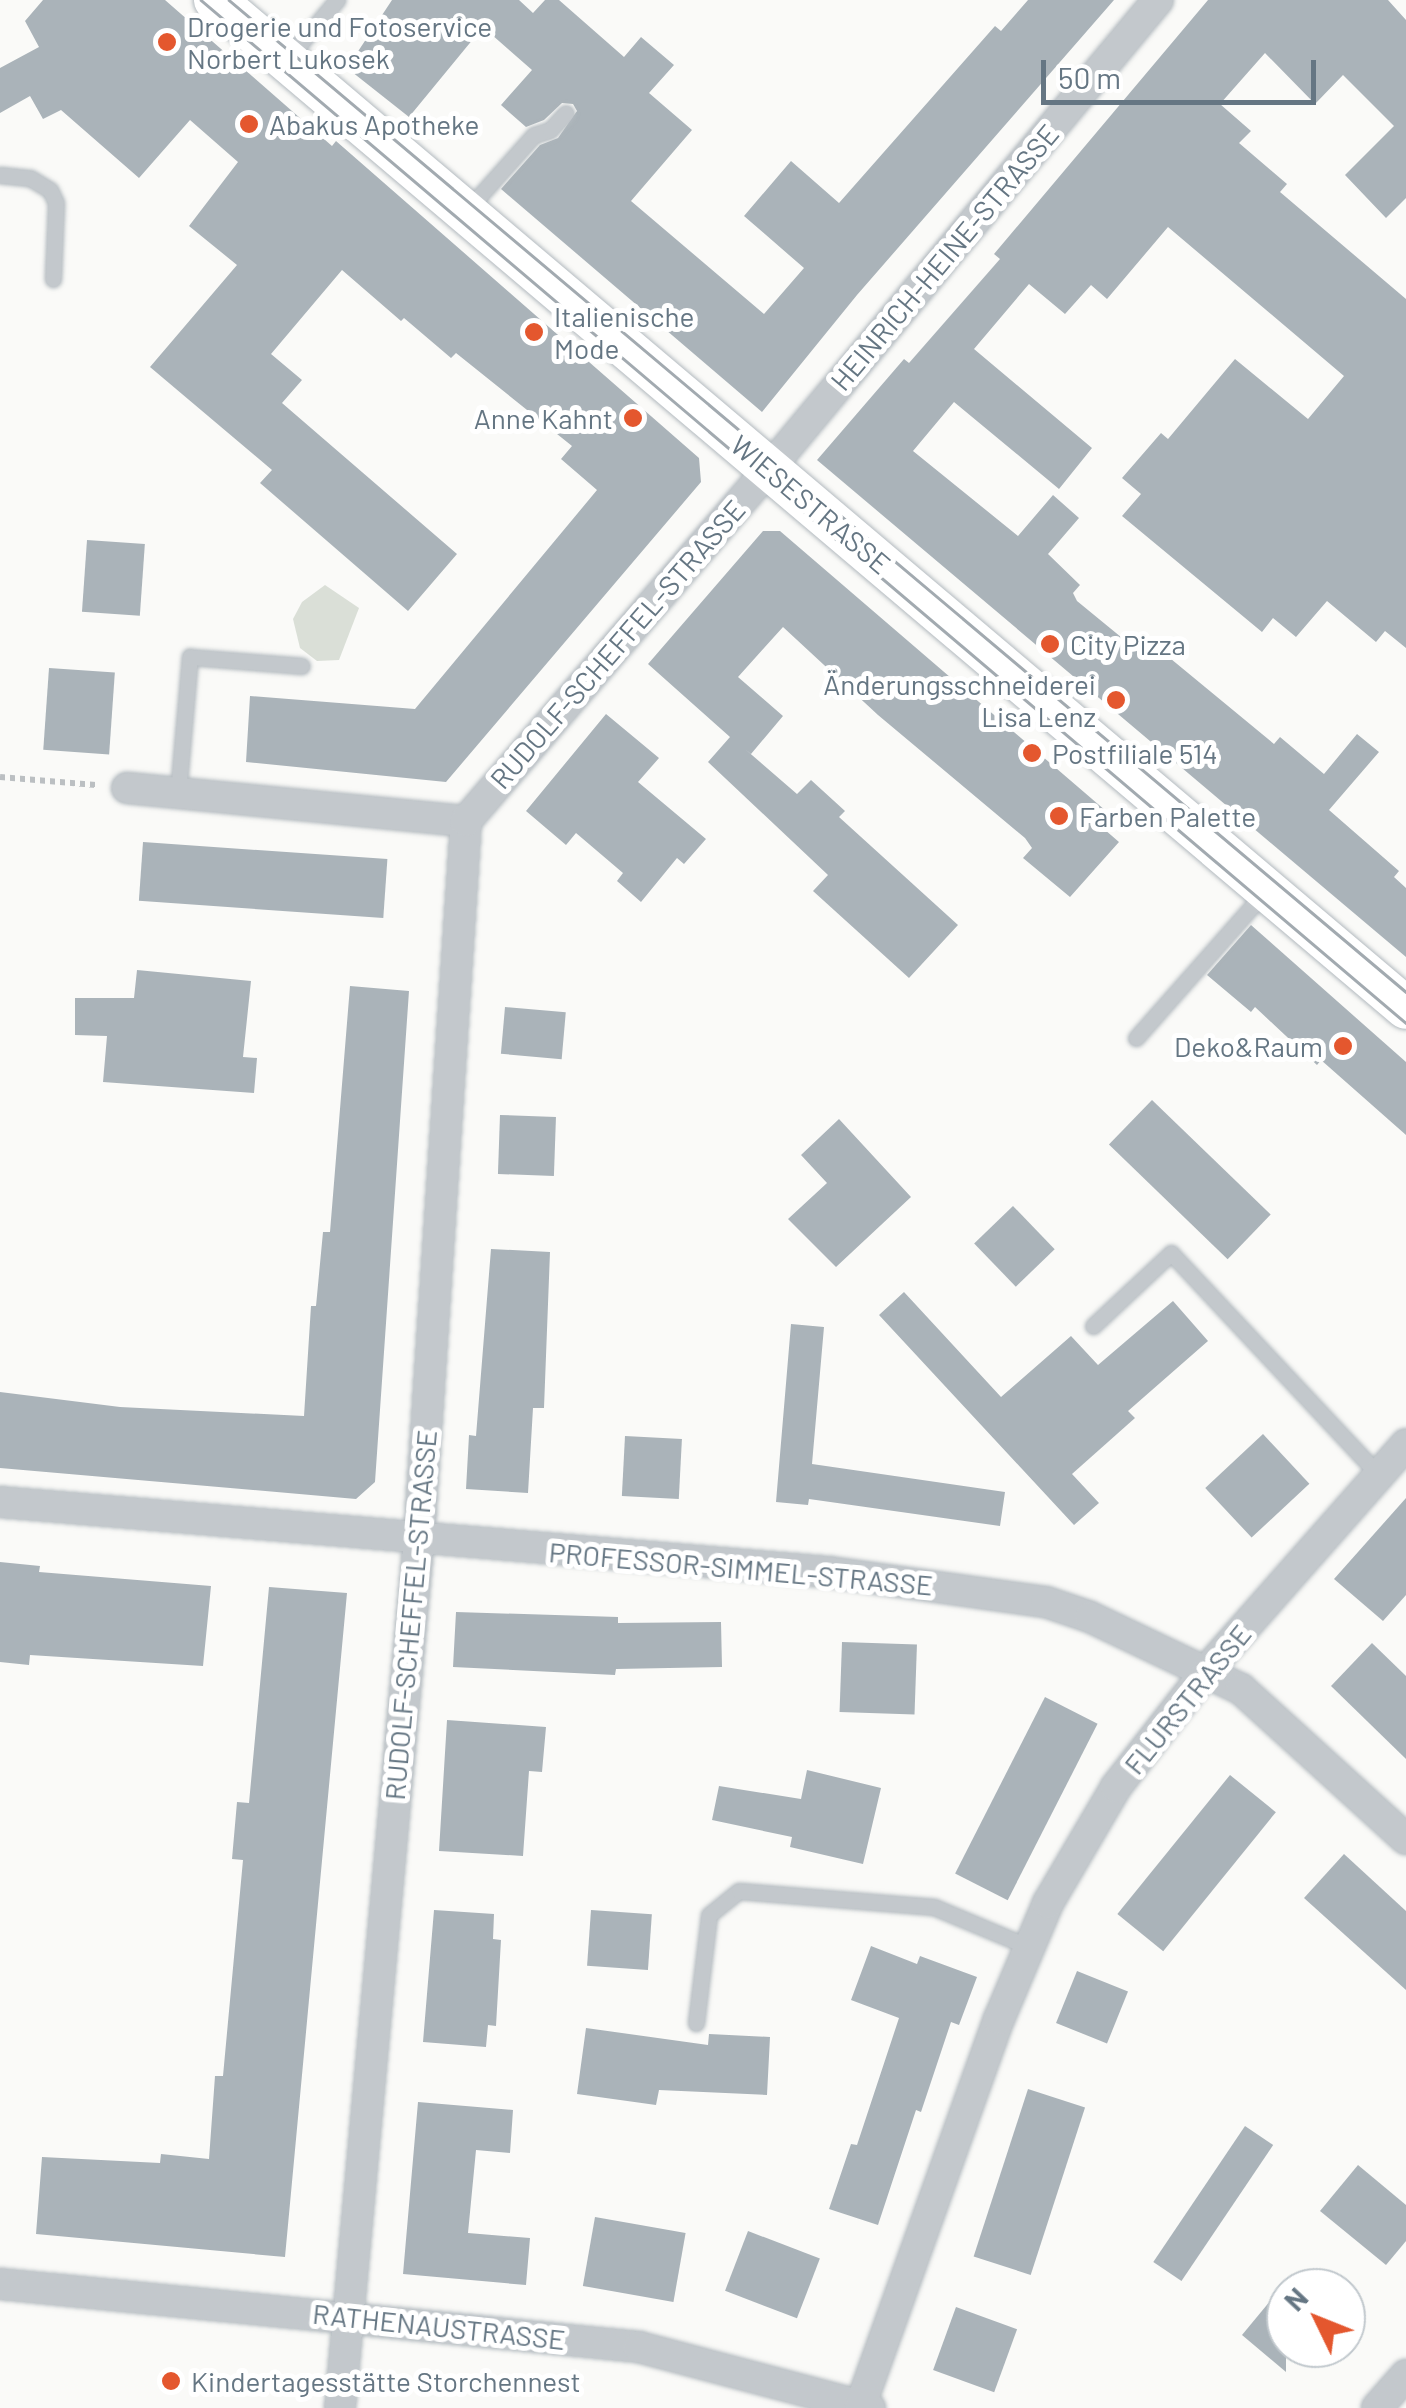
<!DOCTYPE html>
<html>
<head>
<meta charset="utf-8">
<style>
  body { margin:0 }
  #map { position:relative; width:1406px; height:2408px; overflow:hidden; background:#fafaf8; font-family:Barlow,sans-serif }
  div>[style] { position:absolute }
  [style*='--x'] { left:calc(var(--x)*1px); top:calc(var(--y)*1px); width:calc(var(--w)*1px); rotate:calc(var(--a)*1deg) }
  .green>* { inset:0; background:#dadfd7 }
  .building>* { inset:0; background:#aab3b9; transform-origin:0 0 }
  .path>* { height:6px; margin-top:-3px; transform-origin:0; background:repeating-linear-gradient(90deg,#bbbfc2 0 5px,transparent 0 10px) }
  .roads { filter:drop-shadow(0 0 2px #b3babf) drop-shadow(0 0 2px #b3babf) }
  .lane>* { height:15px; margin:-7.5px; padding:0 7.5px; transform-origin:7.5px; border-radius:7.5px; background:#c3c8cc }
  .street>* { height:30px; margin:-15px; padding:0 15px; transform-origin:15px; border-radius:15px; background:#c3c8cc }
  .secondary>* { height:42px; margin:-21px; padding:0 21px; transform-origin:21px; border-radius:21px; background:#fff }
  .tram>* { height:2.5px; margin:-1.25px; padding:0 1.25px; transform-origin:1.25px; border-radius:1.25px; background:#a2aab0 }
  .dots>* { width:28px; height:28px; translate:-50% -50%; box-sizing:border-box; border:5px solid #fff; border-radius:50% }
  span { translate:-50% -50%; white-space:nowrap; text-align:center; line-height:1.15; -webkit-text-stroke:10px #fff; paint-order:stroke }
  .poi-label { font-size:28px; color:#657683 }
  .left { translate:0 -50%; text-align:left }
  .right { translate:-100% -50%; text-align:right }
  .street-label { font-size:28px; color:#657683 }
  .north { position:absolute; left:1266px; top:2268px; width:100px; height:100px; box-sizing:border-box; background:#fff; border:2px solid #c1c8cd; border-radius:50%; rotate:313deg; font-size:28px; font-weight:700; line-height:40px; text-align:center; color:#657683 }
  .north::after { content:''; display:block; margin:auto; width:35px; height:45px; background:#e4572e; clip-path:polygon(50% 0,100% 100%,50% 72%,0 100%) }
  .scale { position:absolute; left:1041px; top:60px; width:275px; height:45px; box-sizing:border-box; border:5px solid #657683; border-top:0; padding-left:12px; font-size:30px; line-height:35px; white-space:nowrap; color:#657683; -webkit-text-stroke:8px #fff; paint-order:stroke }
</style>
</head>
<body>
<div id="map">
  <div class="green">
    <div style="clip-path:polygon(325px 585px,359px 608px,339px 660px,317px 661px,300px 648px,293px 619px,302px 602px)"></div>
  </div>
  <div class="building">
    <div style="clip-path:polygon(43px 0,165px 0,332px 146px,336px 141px,699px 458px,701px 482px,446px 782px,246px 762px,250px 696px,415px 709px,597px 490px,561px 459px,572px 446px,456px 353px,451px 358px,404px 318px,401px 321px,342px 270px,271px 354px,302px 380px,282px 403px,457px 554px,408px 611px,260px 483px,272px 470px,150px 367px,237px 265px,189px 226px,238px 162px,190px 120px,139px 178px,61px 110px,43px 119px,30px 96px,0 113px,0 68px,39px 47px,25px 21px)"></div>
    <div style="clip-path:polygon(392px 0,519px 0,533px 13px,545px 0,559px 0,624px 57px,641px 37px,674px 65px,649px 93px,692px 130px,631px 201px,764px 314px,804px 268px,744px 216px,791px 161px,839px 203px,995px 26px,1001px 31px,1028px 0,1114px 0,857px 295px,762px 412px,501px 189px,540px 145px,558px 138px,577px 111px,573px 104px,562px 103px,544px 120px,526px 127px,501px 105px,532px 70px,483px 27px,409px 117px,347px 68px)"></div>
    <div style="clip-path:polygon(1208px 0,1388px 0,1406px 20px,1406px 198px,1386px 218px,1345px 175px,1394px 126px,1343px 75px,1315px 104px,1265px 53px,1220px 104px,1251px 131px,1239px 143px,1287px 184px,1280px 192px,1406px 299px,1406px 648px,1385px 631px,1376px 642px,1327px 601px,1296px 637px,1273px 618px,1262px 632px,1122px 516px,1141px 494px,1122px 478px,1161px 433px,1168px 439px,1235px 359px,1308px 419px,1344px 376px,1168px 227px,1107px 299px,1091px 285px,1065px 314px,1029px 284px,974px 349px,1092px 448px,1059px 489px,954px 402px,913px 451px,1018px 536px,1053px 495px,1079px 518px,1048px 554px,1080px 585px,1073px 593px,1077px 601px,1138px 651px,1148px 640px,1274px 744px,1280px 737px,1324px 774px,1357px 734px,1379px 752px,1329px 810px,1399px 871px,1394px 877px,1406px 888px,1406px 957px,817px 460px,904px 359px,909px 363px,1000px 259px,994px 254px)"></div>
    <div style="clip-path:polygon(763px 531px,780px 531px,1106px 811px,1097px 823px,1119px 842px,1070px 897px,1023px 858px,1032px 848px,1025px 838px,878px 715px,783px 627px,738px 677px,783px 716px,751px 754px,745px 749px,797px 794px,811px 780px,845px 811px,839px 817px,958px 925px,909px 978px,813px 891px,828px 875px,708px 762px,730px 737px,648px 664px)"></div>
    <div style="left:87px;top:540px;width:58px;height:72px;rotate:4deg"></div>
    <div style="left:49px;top:668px;width:66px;height:82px;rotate:4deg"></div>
    <div style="clip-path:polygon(606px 714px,659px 758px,638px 782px,706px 839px,684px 864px,677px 858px,641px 902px,617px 881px,623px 873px,576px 833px,566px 845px,526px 811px)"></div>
    <div style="left:143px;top:842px;width:245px;height:59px;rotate:4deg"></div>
    <div style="clip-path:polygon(1251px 925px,1406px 1062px,1406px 1135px,1321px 1060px,1317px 1065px,1255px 1007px,1251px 1012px,1207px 975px)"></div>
    <div style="clip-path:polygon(137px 970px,251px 981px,243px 1057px,257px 1058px,254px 1093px,103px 1082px,107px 1036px,75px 1035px,75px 998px,134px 998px)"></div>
    <div style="clip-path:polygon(350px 986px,409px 991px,375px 1482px,356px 1499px,0 1468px,0 1392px,120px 1407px,304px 1416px,311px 1306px,316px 1306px,323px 1232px,330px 1232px)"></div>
    <div style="left:505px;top:1007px;width:61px;height:47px;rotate:5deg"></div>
    <div style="left:1152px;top:1100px;width:165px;height:62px;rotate:44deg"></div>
    <div style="left:500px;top:1115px;width:56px;height:59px;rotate:2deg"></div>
    <div style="clip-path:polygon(839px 1119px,911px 1197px,836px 1267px,788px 1219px,827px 1183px,801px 1155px)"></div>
    <div style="left:1013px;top:1206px;width:60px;height:54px;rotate:46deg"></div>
    <div style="clip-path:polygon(491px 1249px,550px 1252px,544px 1408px,533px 1408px,528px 1493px,466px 1489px,469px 1435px,476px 1436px)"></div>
    <div style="clip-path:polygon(904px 1292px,1001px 1397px,1071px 1336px,1098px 1365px,1173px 1301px,1208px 1341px,1128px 1411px,1135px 1418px,1072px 1474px,1099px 1503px,1074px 1525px,879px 1315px)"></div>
    <div style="clip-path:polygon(791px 1324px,824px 1327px,812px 1464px,1005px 1492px,1000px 1526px,809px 1499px,808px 1505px,776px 1502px)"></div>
    <div style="left:1263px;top:1434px;width:68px;height:79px;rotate:47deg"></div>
    <div style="left:625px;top:1436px;width:57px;height:60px;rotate:3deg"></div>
    <div style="clip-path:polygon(1406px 1498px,1406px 1595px,1383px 1621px,1334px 1579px)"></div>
    <div style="clip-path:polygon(0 1562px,40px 1566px,39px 1572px,211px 1586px,203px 1666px,30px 1655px,29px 1665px,0 1662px)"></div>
    <div style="clip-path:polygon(269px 1587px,347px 1593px,285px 2257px,36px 2234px,42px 2157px,160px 2163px,161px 2154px,209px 2159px,215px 2076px,223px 2076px,243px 1860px,232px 1859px,237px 1802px,249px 1803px)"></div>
    <div style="clip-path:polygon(456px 1612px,618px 1617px,618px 1623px,721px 1622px,722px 1667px,616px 1669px,615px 1675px,453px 1667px)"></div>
    <div style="left:842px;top:1642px;width:75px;height:70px;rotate:2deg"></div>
    <div style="clip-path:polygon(1372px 1643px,1406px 1676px,1406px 1759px,1331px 1686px)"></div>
    <div style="left:1045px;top:1697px;width:59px;height:198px;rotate:27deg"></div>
    <div style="clip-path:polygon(447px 1720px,546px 1727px,542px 1772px,529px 1771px,523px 1856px,439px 1851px)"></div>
    <div style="clip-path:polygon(807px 1770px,881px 1788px,863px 1864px,790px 1847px,792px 1837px,712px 1820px,719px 1786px,801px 1799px)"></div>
    <div style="left:1230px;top:1775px;width:59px;height:179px;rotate:39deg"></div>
    <div style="clip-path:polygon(1344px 1854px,1406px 1911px,1406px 1990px,1304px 1898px)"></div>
    <div style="clip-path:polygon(434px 1910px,494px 1914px,493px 1939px,501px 1940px,496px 2026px,488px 2025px,486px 2047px,423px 2042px)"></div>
    <div style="left:591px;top:1910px;width:61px;height:56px;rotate:4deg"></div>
    <div style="clip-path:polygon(871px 1946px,917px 1964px,920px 1956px,977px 1977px,959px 2025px,951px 2022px,921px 2112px,916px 2110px,878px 2225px,829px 2209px,851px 2144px,857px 2145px,899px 2018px,851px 2000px)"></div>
    <div style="left:1077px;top:1971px;width:55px;height:56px;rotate:22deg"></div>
    <div style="clip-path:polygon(586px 2028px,708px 2045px,709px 2034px,770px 2037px,767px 2095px,659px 2090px,656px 2105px,577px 2094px)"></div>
    <div style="left:1028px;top:2089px;width:60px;height:176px;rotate:18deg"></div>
    <div style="clip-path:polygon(418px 2102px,513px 2110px,510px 2153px,476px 2150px,468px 2233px,530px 2238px,526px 2285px,403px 2274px)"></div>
    <div style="left:1245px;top:2126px;width:34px;height:164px;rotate:34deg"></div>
    <div style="clip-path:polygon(1358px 2165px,1406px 2205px,1406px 2241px,1386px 2265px,1320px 2211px)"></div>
    <div style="left:595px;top:2217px;width:92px;height:70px;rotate:10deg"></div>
    <div style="left:748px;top:2231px;width:77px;height:64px;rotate:21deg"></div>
    <div style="clip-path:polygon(1286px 2282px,1286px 2372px,1242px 2335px)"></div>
    <div style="left:956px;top:2307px;width:65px;height:67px;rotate:20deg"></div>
  </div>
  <div class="path">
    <div style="--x:0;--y:777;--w:96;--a:4.8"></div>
  </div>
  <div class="roads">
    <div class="lane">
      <div style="--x:289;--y:57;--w:75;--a:-49.9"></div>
      <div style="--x:0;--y:175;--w:30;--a:6"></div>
      <div style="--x:30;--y:178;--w:23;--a:31"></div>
      <div style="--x:50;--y:190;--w:14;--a:65"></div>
      <div style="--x:56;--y:203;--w:76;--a:92.3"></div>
      <div style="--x:468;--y:209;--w:99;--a:-48.3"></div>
      <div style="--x:534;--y:135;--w:17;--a:-17"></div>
      <div style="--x:550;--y:130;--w:23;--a:-47"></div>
      <div style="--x:178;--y:793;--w:137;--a:-85"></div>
      <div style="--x:190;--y:657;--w:112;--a:4.6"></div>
      <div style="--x:1136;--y:1038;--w:193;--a:-48.6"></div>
      <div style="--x:1093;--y:1326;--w:107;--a:-43.1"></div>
      <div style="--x:1171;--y:1253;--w:304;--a:46.9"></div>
      <div style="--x:696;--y:2023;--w:109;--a:-83.1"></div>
      <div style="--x:709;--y:1915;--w:38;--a:-39"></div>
      <div style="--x:739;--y:1891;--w:196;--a:4.7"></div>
      <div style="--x:934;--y:1907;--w:103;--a:22.8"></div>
    </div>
    <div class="street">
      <div style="--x:127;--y:788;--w:341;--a:5.6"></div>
      <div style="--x:0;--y:1502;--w:832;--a:4.83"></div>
      <div style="--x:829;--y:1572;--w:219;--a:7.9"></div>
      <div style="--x:1046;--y:1602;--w:46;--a:18.8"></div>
      <div style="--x:1090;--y:1617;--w:167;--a:25.5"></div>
      <div style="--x:1241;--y:1689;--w:223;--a:42.3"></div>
      <div style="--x:0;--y:2284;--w:642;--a:5.63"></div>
      <div style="--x:639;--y:2347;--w:239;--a:14.8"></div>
      <div style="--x:861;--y:2404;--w:409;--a:-70.3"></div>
      <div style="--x:999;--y:2019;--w:126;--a:-67.1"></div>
      <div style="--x:1048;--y:1903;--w:134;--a:-59.6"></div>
      <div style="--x:1116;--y:1787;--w:148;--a:-52.1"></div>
      <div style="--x:1207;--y:1670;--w:301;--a:-48.6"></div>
      <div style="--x:340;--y:2408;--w:873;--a:-84.81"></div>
      <div style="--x:419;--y:1539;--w:720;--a:-86.25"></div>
      <div style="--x:466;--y:821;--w:464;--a:-49.3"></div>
      <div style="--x:769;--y:469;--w:609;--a:-50.33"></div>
      <div style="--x:1377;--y:2408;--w:44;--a:-48.7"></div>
    </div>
    <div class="secondary">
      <div style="--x:215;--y:0;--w:1560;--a:40.24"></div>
    </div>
  </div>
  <div class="tram">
    <div style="--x:201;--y:0;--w:1581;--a:40.33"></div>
    <div style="--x:229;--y:0;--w:1539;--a:40.12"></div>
  </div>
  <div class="dots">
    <div style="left:167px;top:42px;background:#e4572e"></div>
    <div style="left:249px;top:124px;background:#e4572e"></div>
    <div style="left:534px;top:332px;background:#e4572e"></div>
    <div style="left:633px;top:418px;background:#e4572e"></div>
    <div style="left:1050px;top:644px;background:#e4572e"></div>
    <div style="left:1116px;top:700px;background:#e4572e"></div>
    <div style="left:1032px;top:753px;background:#e4572e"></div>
    <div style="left:1059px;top:816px;background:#e4572e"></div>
    <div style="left:1343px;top:1046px;background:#e4572e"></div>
    <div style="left:171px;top:2381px;background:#e4572e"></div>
  </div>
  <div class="poi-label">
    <span class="left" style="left:187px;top:42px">Drogerie und Fotoservice<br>Norbert Lukosek</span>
    <span class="left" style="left:269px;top:124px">Abakus Apotheke</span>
    <span class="left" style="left:554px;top:332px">Italienische<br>Mode</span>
    <span class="right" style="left:613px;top:418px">Anne Kahnt</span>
    <span class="left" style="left:1070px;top:644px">City Pizza</span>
    <span class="right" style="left:1096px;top:700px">Änderungsschneiderei<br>Lisa Lenz</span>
    <span class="left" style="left:1052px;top:753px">Postfiliale 514</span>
    <span class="left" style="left:1079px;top:816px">Farben Palette</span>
    <span class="right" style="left:1323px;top:1046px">Deko&amp;Raum</span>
    <span class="left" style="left:191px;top:2381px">Kindertagesstätte Storchennest</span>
  </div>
  <div class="street-label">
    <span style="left:944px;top:257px;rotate:-50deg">HEINRICH-HEINE-STRASSE</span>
    <span style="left:811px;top:504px;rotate:40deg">WIESESTRASSE</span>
    <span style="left:617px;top:644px;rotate:-49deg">RUDOLF-SCHEFFEL-STRASSE</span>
    <span style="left:741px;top:1568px;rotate:5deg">PROFESSOR-SIMMEL-STRASSE</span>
    <span style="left:410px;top:1615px;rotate:-85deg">RUDOLF-SCHEFFEL-STRASSE</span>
    <span style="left:1187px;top:1699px;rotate:-51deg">FLURSTRASSE</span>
    <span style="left:439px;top:2326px;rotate:6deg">RATHENAUSTRASSE</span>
  </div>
  <div class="north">N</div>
  <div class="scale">50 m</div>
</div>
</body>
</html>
